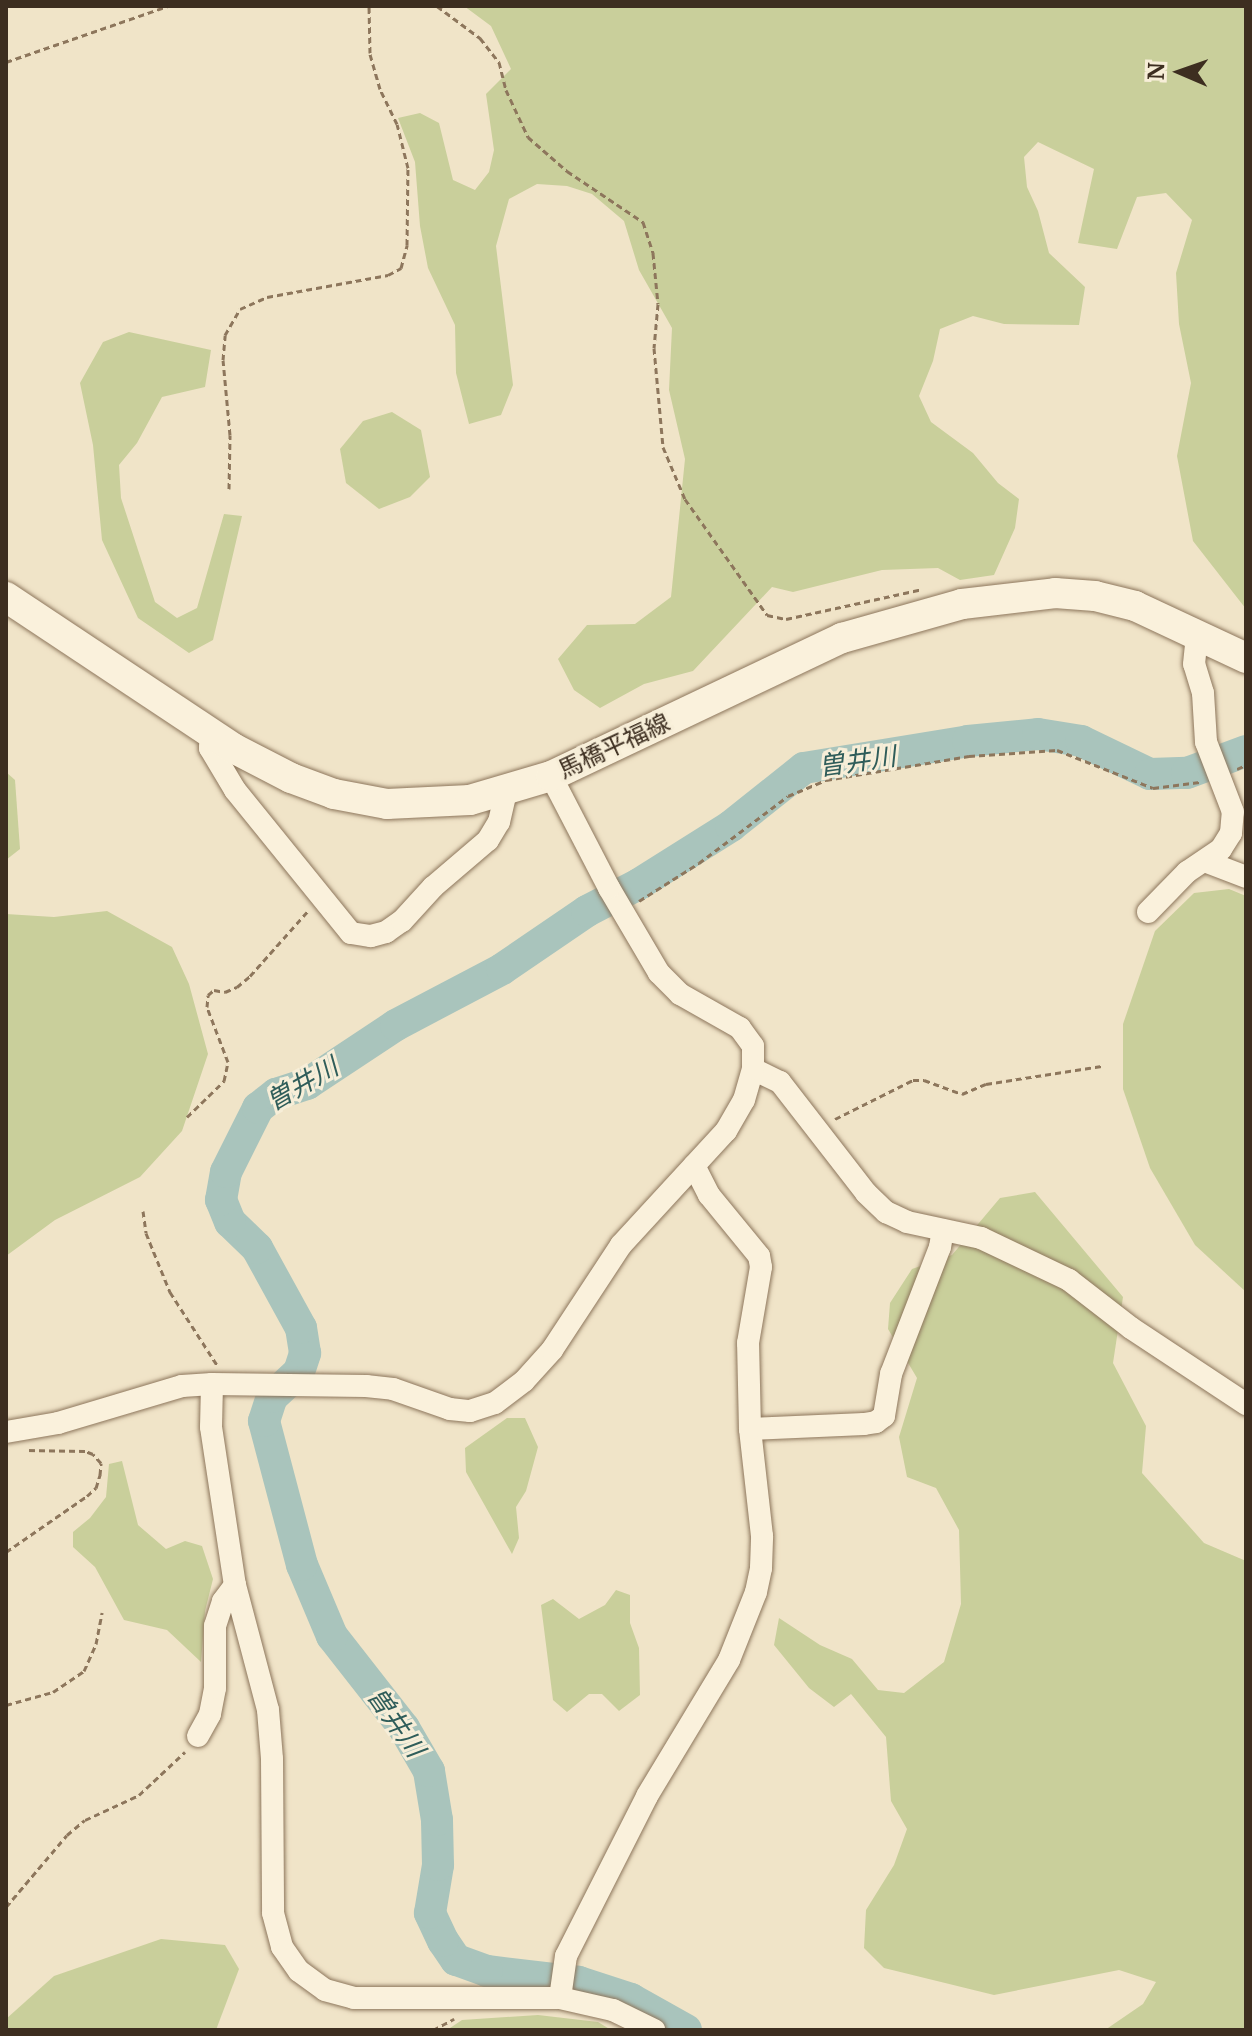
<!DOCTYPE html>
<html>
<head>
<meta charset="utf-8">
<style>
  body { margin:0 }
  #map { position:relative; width:1252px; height:2036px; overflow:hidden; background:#f0e4c8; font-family:Merriweather,"Noto Sans JP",serif }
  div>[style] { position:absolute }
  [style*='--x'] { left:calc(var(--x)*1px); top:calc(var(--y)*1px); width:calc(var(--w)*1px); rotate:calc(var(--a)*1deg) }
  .green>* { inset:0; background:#c9cf9b }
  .river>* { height:32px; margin:-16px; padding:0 16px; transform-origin:16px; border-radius:16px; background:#a9c4bc }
  .path>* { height:3px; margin-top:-1.5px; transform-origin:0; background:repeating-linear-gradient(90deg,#8d765c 0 6px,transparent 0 10px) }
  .roads { filter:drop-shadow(0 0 2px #8d765c) drop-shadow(0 0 2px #8d765c) }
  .minor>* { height:22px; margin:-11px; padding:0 11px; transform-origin:11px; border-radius:11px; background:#faf1dc }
  .secondary>* { height:30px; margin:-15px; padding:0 15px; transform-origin:15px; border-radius:15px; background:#faf1dc }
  span { translate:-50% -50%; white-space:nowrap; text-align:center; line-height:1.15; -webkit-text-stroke:6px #f7eed8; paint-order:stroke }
  .street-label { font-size:24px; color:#3d2e20 }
  .water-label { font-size:26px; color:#2f5d5a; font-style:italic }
  .frame { position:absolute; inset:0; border:8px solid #3d2e20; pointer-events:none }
  .north { position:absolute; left:1140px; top:32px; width:80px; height:80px; -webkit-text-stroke:6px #f7eed8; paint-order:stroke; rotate:272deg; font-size:22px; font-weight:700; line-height:32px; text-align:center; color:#3d2e20 }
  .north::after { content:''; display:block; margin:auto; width:28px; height:36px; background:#3d2e20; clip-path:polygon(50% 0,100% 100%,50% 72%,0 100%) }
</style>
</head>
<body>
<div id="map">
  <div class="green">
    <div style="clip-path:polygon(464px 6px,1246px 6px,1246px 609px,1193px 541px,1177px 456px,1191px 383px,1179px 324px,1176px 273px,1192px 220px,1166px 193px,1137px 197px,1117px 249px,1078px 243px,1094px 169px,1038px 142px,1024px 157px,1027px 187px,1038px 211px,1049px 253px,1085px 287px,1079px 325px,1004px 324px,973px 316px,940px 329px,933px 361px,919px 396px,931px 422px,973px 453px,998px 483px,1019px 499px,1015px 528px,994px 575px,960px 580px,938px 568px,882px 570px,793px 592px,772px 587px,693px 671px,644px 684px,600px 708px,574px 690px,558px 659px,587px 625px,635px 624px,671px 597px,685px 459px,669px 390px,672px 328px,639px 270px,624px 221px,592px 194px,567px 186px,537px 184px,509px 199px,496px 246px,513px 385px,501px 415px,469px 424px,456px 373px,455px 325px,428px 268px,420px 226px,415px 162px,398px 118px,420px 113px,439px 123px,453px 180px,475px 190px,489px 172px,494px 150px,486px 94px,511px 69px,491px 26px)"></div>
    <div style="clip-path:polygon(129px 332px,211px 350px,205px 387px,162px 397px,137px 443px,119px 465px,121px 498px,155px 602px,177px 618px,197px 608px,224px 514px,242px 516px,213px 640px,189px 653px,138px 618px,102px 540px,93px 445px,80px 383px,103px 342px)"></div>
    <div style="clip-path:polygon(392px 412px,421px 430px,430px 477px,410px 497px,379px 509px,346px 483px,340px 449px,363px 421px)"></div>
    <div style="clip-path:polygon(6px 772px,15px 780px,20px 849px,6px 860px)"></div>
    <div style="clip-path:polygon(1229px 889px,1246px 896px,1246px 1292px,1195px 1245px,1150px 1168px,1123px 1089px,1123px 1024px,1155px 931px,1194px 893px)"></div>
    <div style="clip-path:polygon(107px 911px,172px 947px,189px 984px,208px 1054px,182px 1131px,140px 1177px,55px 1220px,6px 1256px,6px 914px,54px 917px)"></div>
    <div style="clip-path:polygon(1035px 1192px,1123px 1297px,1113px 1363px,1146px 1426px,1142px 1473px,1204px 1543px,1246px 1561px,1246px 2030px,1105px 2030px,1143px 2004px,1156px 1982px,1119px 1970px,994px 1995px,884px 1968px,864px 1948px,866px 1910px,894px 1865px,907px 1829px,891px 1801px,886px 1737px,851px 1694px,834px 1707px,809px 1688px,774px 1645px,779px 1618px,820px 1645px,852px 1659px,878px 1690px,904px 1693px,944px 1662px,961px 1604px,959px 1530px,936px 1488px,907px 1477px,899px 1437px,917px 1378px,888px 1329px,890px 1303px,912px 1269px,952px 1255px,1000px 1198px)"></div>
    <div style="clip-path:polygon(507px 1418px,525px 1418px,538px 1447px,526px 1491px,516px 1507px,519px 1538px,512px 1554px,466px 1472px,465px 1448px)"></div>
    <div style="clip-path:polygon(122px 1461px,138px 1525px,166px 1549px,185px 1541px,202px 1546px,213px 1579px,205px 1611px,201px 1662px,167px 1630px,124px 1620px,95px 1567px,73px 1547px,73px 1532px,90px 1518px,106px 1497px,109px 1464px)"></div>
    <div style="clip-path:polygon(616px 1590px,630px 1595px,630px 1623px,639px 1648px,640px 1695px,619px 1711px,602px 1694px,589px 1694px,567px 1712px,553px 1700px,541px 1605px,553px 1599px,579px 1619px,605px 1605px)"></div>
    <div style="clip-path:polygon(161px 1939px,225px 1945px,239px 1969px,216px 2030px,6px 2030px,6px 2019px,54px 1976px)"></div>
    <div style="clip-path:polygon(538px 2015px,598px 2022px,611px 2030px,447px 2030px,462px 2020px)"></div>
  </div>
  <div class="river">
    <div style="--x:686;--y:2030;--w:63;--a:-150.6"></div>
    <div style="--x:631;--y:1999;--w:55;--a:-161.9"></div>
    <div style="--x:579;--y:1982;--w:93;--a:-173.2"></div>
    <div style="--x:487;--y:1971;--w:33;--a:-160"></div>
    <div style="--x:456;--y:1960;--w:23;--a:-124"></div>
    <div style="--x:443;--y:1941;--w:31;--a:-115"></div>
    <div style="--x:430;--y:1913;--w:49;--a:-80.5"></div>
    <div style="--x:438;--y:1865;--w:45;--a:-91.3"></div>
    <div style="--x:437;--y:1820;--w:50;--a:-99.3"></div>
    <div style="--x:429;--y:1771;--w:50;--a:-120.2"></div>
    <div style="--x:404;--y:1728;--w:117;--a:-128"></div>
    <div style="--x:332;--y:1636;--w:77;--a:-112.9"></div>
    <div style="--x:302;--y:1565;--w:149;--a:-104.8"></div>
    <div style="--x:264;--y:1421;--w:25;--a:-72"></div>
    <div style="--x:272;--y:1397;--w:37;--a:-43"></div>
    <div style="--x:299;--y:1372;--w:20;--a:-72"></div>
    <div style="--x:305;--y:1353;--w:25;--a:-99"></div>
    <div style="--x:301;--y:1328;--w:91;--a:-118.8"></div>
    <div style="--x:257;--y:1248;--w:37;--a:-136"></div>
    <div style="--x:230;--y:1222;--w:24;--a:-112"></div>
    <div style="--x:221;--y:1200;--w:28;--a:-80"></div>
    <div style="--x:226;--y:1172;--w:72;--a:-63.4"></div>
    <div style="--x:258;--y:1108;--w:23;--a:-38"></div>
    <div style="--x:276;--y:1094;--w:33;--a:-18"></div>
    <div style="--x:307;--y:1084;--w:107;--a:-33.5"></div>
    <div style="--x:396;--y:1025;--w:120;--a:-27.8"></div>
    <div style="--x:502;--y:969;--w:103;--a:-34.3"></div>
    <div style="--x:587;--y:911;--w:59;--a:-27.4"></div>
    <div style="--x:639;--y:884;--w:109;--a:-32.2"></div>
    <div style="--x:731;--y:826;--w:93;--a:-38.5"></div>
    <div style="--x:804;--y:768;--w:166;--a:-9.3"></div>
    <div style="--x:968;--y:741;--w:70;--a:-5.7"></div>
    <div style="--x:1038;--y:734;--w:44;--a:9.2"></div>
    <div style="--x:1081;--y:741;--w:76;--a:25.6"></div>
    <div style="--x:1150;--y:774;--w:37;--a:-2"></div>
    <div style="--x:1187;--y:773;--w:63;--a:-20.4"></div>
  </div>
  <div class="path">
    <div style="--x:437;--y:6;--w:54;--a:36.7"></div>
    <div style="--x:480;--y:38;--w:31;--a:52"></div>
    <div style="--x:499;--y:62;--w:29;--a:76"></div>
    <div style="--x:506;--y:90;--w:52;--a:64.9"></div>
    <div style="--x:528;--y:137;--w:52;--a:41.1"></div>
    <div style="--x:567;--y:171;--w:92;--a:33.9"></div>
    <div style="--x:643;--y:222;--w:33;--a:72"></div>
    <div style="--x:653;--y:253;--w:51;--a:84.4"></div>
    <div style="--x:658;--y:304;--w:44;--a:95.2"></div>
    <div style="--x:654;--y:348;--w:99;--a:84.8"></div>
    <div style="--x:663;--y:447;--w:56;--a:67.1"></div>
    <div style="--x:685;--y:499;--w:142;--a:54.7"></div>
    <div style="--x:767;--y:615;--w:19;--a:12"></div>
    <div style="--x:786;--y:619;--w:140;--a:-12.4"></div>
    <div style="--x:6;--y:62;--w:171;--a:-19.1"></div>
    <div style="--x:229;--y:489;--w:54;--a:-88.9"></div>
    <div style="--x:230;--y:435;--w:75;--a:-95.3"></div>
    <div style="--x:223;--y:360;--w:25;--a:-85"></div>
    <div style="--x:225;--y:335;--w:30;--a:-60"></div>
    <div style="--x:240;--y:309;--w:30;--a:-24"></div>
    <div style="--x:267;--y:297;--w:123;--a:-10.3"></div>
    <div style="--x:388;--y:275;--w:15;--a:-28"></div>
    <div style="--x:401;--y:268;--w:24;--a:-75"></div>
    <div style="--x:407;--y:245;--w:77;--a:-89.3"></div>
    <div style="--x:408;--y:168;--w:45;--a:-104"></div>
    <div style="--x:397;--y:124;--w:39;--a:-116"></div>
    <div style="--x:380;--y:89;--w:37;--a:-106"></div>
    <div style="--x:370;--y:53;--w:47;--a:-91.2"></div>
    <div style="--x:1237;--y:769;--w:10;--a:-24"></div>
    <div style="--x:639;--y:901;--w:71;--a:-32.3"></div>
    <div style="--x:699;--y:863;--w:111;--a:-37"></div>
    <div style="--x:788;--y:796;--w:41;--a:-22.8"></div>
    <div style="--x:826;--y:780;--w:145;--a:-9.5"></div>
    <div style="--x:969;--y:756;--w:88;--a:-3.9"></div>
    <div style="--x:1057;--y:750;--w:103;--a:21.6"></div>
    <div style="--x:1153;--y:788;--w:47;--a:-7.3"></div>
    <div style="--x:187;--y:1117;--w:52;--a:-44.2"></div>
    <div style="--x:224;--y:1081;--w:19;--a:-78"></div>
    <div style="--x:228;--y:1062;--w:59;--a:-110.9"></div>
    <div style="--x:207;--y:1007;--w:12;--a:-85"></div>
    <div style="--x:208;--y:995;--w:8;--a:-40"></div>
    <div style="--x:214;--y:990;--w:11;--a:10"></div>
    <div style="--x:225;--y:992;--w:13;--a:-23"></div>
    <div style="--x:237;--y:987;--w:17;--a:-40"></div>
    <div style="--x:250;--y:976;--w:86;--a:-48.3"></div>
    <div style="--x:835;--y:1119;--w:87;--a:-26.6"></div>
    <div style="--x:913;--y:1080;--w:11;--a:0"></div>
    <div style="--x:924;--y:1080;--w:40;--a:20.2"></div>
    <div style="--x:962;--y:1094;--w:26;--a:-23"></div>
    <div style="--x:986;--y:1084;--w:117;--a:-8.8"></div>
    <div style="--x:143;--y:1211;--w:22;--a:82"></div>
    <div style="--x:146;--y:1233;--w:64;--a:67.9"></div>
    <div style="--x:170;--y:1292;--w:87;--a:57.2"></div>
    <div style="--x:6;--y:1552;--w:98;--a:-34.7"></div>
    <div style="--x:87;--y:1496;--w:12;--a:-42"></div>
    <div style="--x:96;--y:1488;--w:14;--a:-73"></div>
    <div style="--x:100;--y:1475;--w:12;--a:-85"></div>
    <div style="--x:101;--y:1463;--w:12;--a:-132"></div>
    <div style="--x:93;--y:1454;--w:9;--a:-159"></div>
    <div style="--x:85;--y:1451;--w:60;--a:-179"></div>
    <div style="--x:6;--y:1705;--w:49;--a:-15.5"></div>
    <div style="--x:53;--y:1692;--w:37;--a:-34"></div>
    <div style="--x:84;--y:1671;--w:30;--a:-66"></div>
    <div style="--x:96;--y:1644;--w:32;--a:-79"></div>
    <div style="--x:6;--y:1907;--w:94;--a:-49.7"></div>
    <div style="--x:67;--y:1835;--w:23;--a:-40"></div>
    <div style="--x:85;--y:1820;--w:60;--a:-24.8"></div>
    <div style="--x:139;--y:1795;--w:63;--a:-43.1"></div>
    <div style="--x:433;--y:2030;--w:24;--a:-28"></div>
  </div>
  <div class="roads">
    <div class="minor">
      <div style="--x:211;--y:733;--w:15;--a:94"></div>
      <div style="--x:210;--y:748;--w:49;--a:59.2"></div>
      <div style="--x:235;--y:790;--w:184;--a:51"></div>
      <div style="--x:351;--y:933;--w:20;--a:9"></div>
      <div style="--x:371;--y:936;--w:16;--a:-15"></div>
      <div style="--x:386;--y:932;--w:19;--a:-35"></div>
      <div style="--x:402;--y:921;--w:46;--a:-47.6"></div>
      <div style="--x:433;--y:887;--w:72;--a:-40.5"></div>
      <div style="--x:488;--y:840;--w:21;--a:-59"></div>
      <div style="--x:499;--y:822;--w:32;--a:-77"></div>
      <div style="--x:1207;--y:862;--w:42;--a:21"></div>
      <div style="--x:1148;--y:912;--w:56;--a:-45.7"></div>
      <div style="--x:1187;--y:872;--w:41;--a:-34.1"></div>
      <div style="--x:1221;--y:849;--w:19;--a:-58"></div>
      <div style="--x:1231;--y:833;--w:21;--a:-85"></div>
      <div style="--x:1233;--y:812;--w:75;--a:-111.1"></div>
      <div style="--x:1206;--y:742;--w:49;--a:-93.5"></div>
      <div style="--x:1203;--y:693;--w:30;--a:-107"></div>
      <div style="--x:1194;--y:664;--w:31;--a:-84"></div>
      <div style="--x:753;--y:1069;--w:30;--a:26"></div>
      <div style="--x:780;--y:1082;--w:140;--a:52.2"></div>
      <div style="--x:866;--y:1193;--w:28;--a:44"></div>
      <div style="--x:886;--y:1212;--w:23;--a:25"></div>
      <div style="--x:907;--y:1222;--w:76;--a:12.2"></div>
      <div style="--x:981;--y:1238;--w:98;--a:25.5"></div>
      <div style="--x:1069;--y:1280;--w:78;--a:37.7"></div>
      <div style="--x:1131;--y:1328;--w:138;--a:33.5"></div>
      <div style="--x:212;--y:1384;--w:43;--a:91.3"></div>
      <div style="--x:211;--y:1427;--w:160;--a:81.4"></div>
      <div style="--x:235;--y:1585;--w:129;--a:75.2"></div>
      <div style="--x:268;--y:1710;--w:49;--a:85.3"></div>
      <div style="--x:272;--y:1759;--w:154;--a:89.6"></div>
      <div style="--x:273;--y:1913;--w:35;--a:75"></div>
      <div style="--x:282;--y:1947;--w:29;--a:55"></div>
      <div style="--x:299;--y:1971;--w:32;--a:36"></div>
      <div style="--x:325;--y:1990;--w:30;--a:15"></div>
      <div style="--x:354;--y:1998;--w:206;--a:0"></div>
      <div style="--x:560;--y:1998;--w:54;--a:12.8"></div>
      <div style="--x:613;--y:2010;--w:46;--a:26"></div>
      <div style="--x:750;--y:1429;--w:114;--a:-2.5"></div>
      <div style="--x:864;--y:1424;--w:12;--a:-9"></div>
      <div style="--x:876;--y:1422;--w:10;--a:-37"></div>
      <div style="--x:884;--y:1416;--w:43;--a:-80.5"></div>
      <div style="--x:891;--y:1374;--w:136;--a:-68.9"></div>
      <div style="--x:940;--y:1247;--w:17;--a:-80"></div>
      <div style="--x:6;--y:1432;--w:53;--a:-9.8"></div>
      <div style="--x:58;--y:1423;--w:129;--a:-16.6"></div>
      <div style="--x:182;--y:1386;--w:30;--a:-4"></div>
      <div style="--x:212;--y:1384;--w:154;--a:0.7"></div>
      <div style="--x:366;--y:1386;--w:27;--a:6"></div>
      <div style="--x:393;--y:1389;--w:60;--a:19.3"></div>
      <div style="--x:450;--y:1409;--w:20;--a:6"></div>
      <div style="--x:470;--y:1411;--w:26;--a:-18"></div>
      <div style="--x:495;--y:1403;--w:36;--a:-37"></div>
      <div style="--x:524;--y:1381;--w:42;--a:-47.9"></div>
      <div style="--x:552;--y:1350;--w:126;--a:-56.7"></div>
      <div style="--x:621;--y:1245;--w:155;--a:-47.4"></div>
      <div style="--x:726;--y:1131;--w:36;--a:-60"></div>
      <div style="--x:744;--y:1100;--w:32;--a:-74"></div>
      <div style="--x:753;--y:1069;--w:23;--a:-90"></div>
      <div style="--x:753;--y:1046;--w:22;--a:-126"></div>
      <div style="--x:740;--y:1028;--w:69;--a:-150.5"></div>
      <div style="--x:680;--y:994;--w:30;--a:-135"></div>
      <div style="--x:659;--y:973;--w:99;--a:-120.5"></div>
      <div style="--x:609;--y:888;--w:126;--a:-117.4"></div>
      <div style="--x:198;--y:1736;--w:25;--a:-61"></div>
      <div style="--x:210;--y:1714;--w:26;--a:-79"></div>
      <div style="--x:215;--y:1688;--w:62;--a:-90"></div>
      <div style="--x:215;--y:1626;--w:26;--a:-72"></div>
      <div style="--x:223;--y:1601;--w:20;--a:-53"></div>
      <div style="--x:560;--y:1998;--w:42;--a:-81.9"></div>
      <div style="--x:566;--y:1956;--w:179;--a:-63.1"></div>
      <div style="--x:647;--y:1796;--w:159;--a:-58.9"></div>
      <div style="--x:729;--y:1660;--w:73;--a:-68.3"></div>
      <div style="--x:756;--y:1592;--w:25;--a:-78"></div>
      <div style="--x:761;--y:1568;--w:32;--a:-88"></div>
      <div style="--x:762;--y:1536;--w:108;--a:-96.4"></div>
      <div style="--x:750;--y:1429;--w:86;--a:-91.3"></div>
      <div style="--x:748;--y:1343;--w:77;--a:-80.3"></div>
      <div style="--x:761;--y:1267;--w:11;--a:-100"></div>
      <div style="--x:759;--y:1256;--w:79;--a:-129.3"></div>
      <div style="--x:709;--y:1195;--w:33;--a:-117"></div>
    </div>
    <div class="secondary">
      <div style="--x:6;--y:597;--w:273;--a:33.6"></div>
      <div style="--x:233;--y:748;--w:65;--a:27.3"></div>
      <div style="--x:291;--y:778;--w:46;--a:20.4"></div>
      <div style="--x:334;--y:794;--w:54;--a:10.7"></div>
      <div style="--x:387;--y:804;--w:83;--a:-2.8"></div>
      <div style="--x:470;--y:800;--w:84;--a:-16.5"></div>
      <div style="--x:551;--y:776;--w:322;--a:-25.4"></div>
      <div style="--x:842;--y:638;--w:125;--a:-15.8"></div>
      <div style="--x:962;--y:604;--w:94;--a:-6.7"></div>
      <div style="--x:1055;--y:593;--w:40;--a:4.3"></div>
      <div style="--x:1095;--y:596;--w:41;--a:14"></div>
      <div style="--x:1135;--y:606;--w:123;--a:25.1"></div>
    </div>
  </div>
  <div class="street-label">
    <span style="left:614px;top:746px;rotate:-25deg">馬橋平福線</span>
  </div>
  <div class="water-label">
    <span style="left:857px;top:761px;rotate:-8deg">曽井川</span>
    <span style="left:302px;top:1084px;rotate:-30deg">曽井川</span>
    <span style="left:396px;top:1722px;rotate:55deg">曽井川</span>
  </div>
  <div class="frame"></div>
  <div class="north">N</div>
</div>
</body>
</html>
